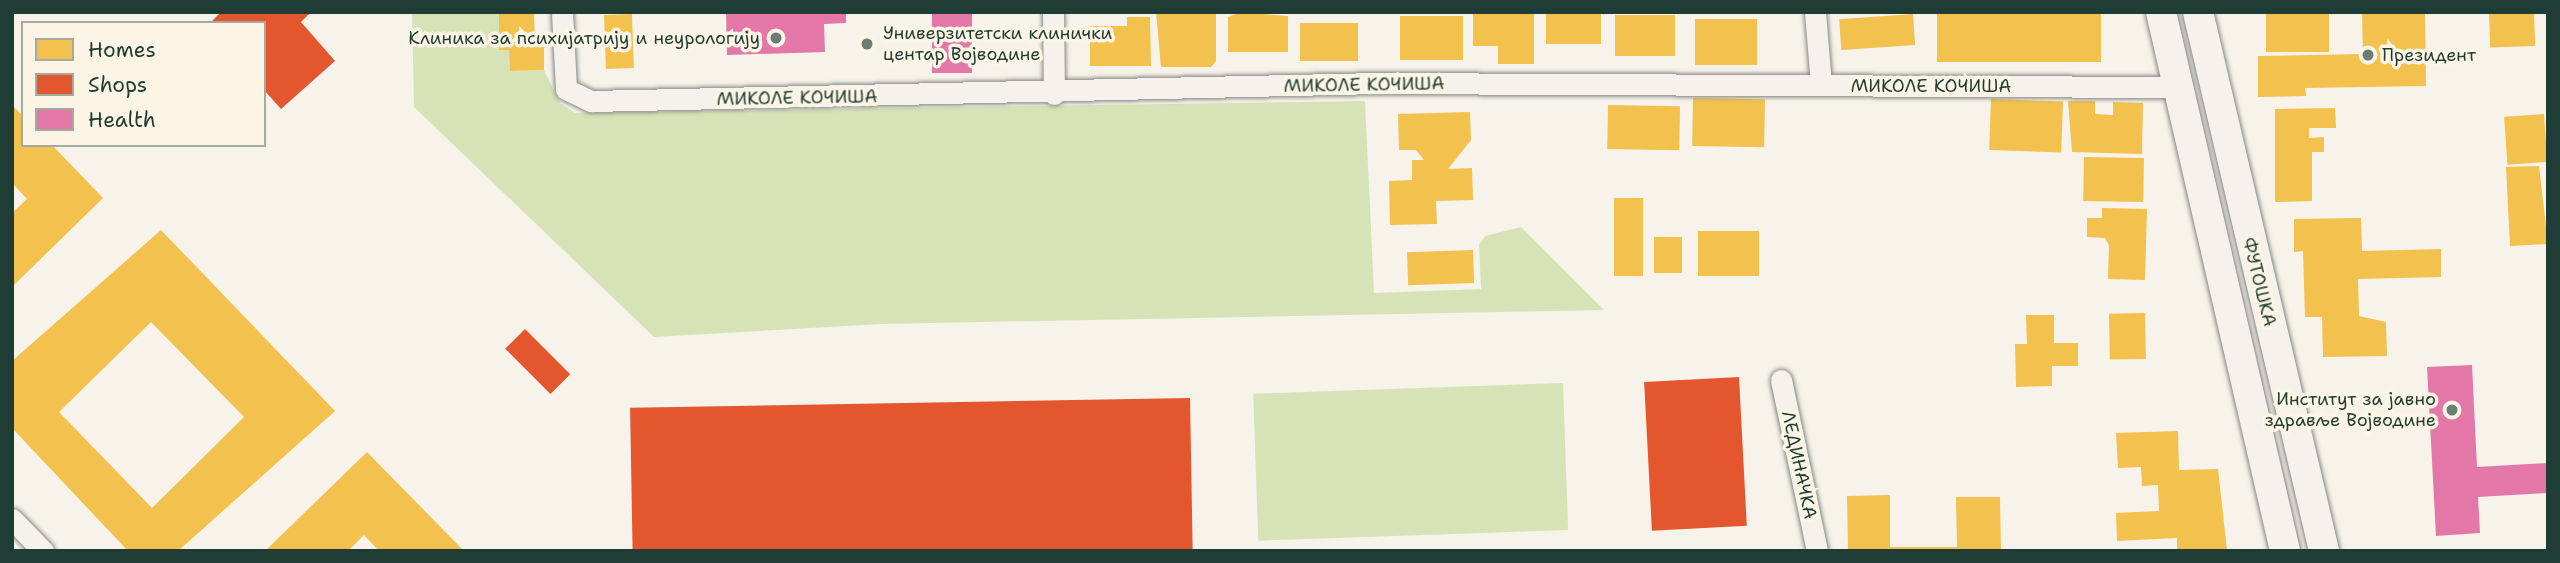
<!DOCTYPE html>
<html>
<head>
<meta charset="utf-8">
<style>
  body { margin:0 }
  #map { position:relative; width:2560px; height:563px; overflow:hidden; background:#f7f3ea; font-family:"Shantell Sans",sans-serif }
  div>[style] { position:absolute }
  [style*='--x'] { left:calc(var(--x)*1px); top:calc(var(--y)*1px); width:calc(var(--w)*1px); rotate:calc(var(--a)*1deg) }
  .green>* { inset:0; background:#d6e3b7; transform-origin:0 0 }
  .homes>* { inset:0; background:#f2c14e; transform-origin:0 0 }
  .shops>* { inset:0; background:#e4572e; transform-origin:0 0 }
  .health>* { inset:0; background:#e377a8; transform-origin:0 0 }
  .roads { filter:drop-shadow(0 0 2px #868984) drop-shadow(0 0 2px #868984) }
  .minor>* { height:21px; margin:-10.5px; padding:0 10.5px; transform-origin:10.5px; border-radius:10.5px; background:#f5f2ec }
  .secondary>* { height:30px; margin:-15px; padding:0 15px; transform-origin:15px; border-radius:15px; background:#f5f2ec }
  .dots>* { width:19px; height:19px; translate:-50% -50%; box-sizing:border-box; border:4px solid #fcf5e5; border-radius:50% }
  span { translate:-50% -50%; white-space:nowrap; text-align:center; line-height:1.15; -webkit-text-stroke:7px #fcf5e5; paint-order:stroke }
  .poi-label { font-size:18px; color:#1f3d34 }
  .left { translate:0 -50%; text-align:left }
  .right { translate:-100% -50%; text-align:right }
  .street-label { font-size:18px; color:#1f3d34 }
  .frame { position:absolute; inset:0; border:14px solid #1f3d34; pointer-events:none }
  .legend { position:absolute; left:21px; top:21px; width:245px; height:126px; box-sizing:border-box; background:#fcf5e5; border:2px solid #a4ab9e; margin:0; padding:9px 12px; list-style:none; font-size:21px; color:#1f3d34 }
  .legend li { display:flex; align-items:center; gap:14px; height:35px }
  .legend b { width:35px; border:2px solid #a4ab9e }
</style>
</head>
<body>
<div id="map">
  <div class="green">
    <div style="clip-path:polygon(412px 12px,499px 12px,499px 50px,509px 50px,510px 71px,544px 70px,560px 103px,575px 113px,1365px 101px,1374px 293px,1481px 289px,1479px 245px,1485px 236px,1521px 227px,1604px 310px,881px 324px,654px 337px,414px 107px)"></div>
    <div style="left:1563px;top:383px;width:147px;height:310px;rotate:88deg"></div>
  </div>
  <div class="homes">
    <div style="clip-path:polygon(499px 12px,534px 12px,535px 47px,544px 47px,544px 70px,510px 71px,509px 50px,499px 50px)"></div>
    <div style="clip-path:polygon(1156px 12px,1216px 12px,1216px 61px,1211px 67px,1161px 67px)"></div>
    <div style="clip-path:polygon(1241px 12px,1288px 16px,1288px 52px,1228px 52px,1228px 17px)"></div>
    <div style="clip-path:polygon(1473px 12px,1534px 12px,1534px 64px,1498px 64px,1498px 46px,1473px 46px)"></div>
    <div style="left:1546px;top:12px;width:55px;height:32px"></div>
    <div style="left:1937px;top:12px;width:164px;height:50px"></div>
    <div style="left:2266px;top:12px;width:63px;height:40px"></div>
    <div style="clip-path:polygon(2362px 12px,2425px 12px,2426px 86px,2305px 88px,2306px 96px,2258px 97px,2258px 56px,2363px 54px)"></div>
    <div style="left:2534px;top:12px;width:34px;height:45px;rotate:88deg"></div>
    <div style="left:632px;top:14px;width:54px;height:28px;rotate:88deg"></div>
    <div style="left:1913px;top:14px;width:31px;height:74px;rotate:86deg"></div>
    <div style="left:1615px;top:15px;width:60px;height:41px"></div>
    <div style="left:1400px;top:16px;width:63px;height:44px"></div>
    <div style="clip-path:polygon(1127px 17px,1150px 17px,1151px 66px,1090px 66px,1090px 26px,1127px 26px)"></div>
    <div style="left:1695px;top:19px;width:62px;height:46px"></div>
    <div style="left:1358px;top:23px;width:38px;height:58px;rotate:90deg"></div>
    <div style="left:1693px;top:98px;width:72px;height:48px;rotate:1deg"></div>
    <div style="left:1991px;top:99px;width:72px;height:51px;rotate:2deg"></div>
    <div style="clip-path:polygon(2068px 101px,2095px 101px,2095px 114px,2113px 115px,2113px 102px,2143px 103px,2142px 154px,2072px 152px)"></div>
    <div style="clip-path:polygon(12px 105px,23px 116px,23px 145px,52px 145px,103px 198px,12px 287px,12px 213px,27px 199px,12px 183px)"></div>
    <div style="left:1608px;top:105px;width:72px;height:44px;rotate:1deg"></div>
    <div style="clip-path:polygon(2335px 108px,2336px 128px,2309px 128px,2309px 138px,2324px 137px,2324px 152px,2312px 152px,2312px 201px,2275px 202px,2275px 109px)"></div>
    <div style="clip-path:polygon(1470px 112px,1471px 140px,1448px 169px,1472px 168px,1473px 200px,1436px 201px,1437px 224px,1390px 225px,1389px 181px,1412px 180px,1412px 160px,1424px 160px,1416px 150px,1399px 150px,1398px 114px)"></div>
    <div style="left:2544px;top:114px;width:48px;height:40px;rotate:86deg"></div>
    <div style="left:2084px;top:157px;width:60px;height:44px;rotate:1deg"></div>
    <div style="clip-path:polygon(2539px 166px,2548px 244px,2510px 246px,2506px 167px)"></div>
    <div style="left:1614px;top:198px;width:29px;height:78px"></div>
    <div style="clip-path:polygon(2102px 208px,2147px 209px,2145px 280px,2108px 279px,2109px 245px,2105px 238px,2087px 237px,2087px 218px,2102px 218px)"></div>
    <div style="clip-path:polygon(2361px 218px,2362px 251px,2441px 249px,2441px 277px,2358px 279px,2359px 316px,2386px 322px,2387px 356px,2323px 357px,2322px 317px,2305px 317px,2303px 251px,2294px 252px,2294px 219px)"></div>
    <div style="clip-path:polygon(evenodd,161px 230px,335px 411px,178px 551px,128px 551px,12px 428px,12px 361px,161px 230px,151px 322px,244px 417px,152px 508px,59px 412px,151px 322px)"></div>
    <div style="left:1698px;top:231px;width:61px;height:45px"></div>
    <div style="left:1654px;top:237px;width:28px;height:36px"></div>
    <div style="left:1473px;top:250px;width:33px;height:66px;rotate:88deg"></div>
    <div style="left:2145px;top:313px;width:46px;height:36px;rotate:89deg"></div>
    <div style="clip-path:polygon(2026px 315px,2054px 315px,2054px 343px,2078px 343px,2078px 366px,2052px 366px,2052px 386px,2016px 387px,2015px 344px,2027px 344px)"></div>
    <div style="clip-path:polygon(2178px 431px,2179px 470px,2218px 469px,2227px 550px,2177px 551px,2177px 538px,2117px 541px,2116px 513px,2159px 511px,2158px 485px,2142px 486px,2141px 467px,2118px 468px,2116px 433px)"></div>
    <div style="clip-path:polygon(367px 452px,464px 551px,379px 551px,364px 535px,348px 551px,265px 551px)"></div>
    <div style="clip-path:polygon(1890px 495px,1890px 547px,1957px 547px,1956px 497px,2000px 497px,2001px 551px,1848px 551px,1847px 496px)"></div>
  </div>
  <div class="shops">
    <div style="clip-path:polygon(221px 12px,311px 12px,301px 22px,335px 61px,281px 109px,264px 90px,264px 23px,210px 23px)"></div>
    <div style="left:525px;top:329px;width:64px;height:28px;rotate:45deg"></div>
    <div style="left:1739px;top:377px;width:149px;height:95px;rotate:87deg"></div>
    <div style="left:1190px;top:398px;width:153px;height:560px;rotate:89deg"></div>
  </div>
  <div class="health">
    <div style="clip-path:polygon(726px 12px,846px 12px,846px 23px,824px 24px,825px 52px,727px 55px)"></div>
    <div style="left:932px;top:12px;width:40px;height:61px"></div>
    <div style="clip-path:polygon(2472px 365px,2477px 467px,2548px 463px,2548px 493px,2478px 497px,2480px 533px,2436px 536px,2427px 367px)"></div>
  </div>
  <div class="roads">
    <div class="minor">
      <div style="--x:562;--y:12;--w:77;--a:87"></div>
      <div style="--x:566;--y:89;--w:28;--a:26"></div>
      <div style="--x:591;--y:101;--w:787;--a:-1.31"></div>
      <div style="--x:1378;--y:83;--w:798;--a:0.29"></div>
      <div style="--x:1053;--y:12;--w:82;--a:89.3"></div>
      <div style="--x:1815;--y:12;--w:73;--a:85.3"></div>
      <div style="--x:1781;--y:380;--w:175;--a:78.1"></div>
      <div style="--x:12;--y:519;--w:45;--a:45.9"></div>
    </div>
    <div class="secondary">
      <div style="--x:2161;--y:12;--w:553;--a:77.04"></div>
      <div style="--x:2198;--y:12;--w:554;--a:76.84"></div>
    </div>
  </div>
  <div class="dots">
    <div style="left:776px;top:38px;background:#6b7d74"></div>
    <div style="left:867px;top:44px;background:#6b7d74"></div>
    <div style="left:2368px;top:55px;background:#6b7d74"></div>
    <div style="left:2452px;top:410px;background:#6b7d74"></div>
  </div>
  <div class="poi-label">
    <span class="left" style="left:883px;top:44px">Универзитетски клинички<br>центар Војводине</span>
    <span class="right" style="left:760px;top:38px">Клиника за психијатрију и неурологију</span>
    <span class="left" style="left:2382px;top:55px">Президент</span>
    <span class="right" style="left:2436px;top:410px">Институт за јавно<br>здравље Војводине</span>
  </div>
  <div class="street-label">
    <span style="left:1364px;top:85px;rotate:-1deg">МИКОЛЕ КОЧИША</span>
    <span style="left:1931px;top:86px">МИКОЛЕ КОЧИША</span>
    <span style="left:797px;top:98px;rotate:-1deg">МИКОЛЕ КОЧИША</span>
    <span style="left:2259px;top:282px;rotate:76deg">ФУТОШКА</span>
    <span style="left:1799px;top:465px;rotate:78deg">ЛЕДИНАЧКА</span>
  </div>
  <div class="frame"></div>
  <ul class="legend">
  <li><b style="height:19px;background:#f2c14e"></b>Homes</li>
  <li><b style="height:19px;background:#e4572e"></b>Shops</li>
  <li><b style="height:19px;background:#e377a8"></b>Health</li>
  </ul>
</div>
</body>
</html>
